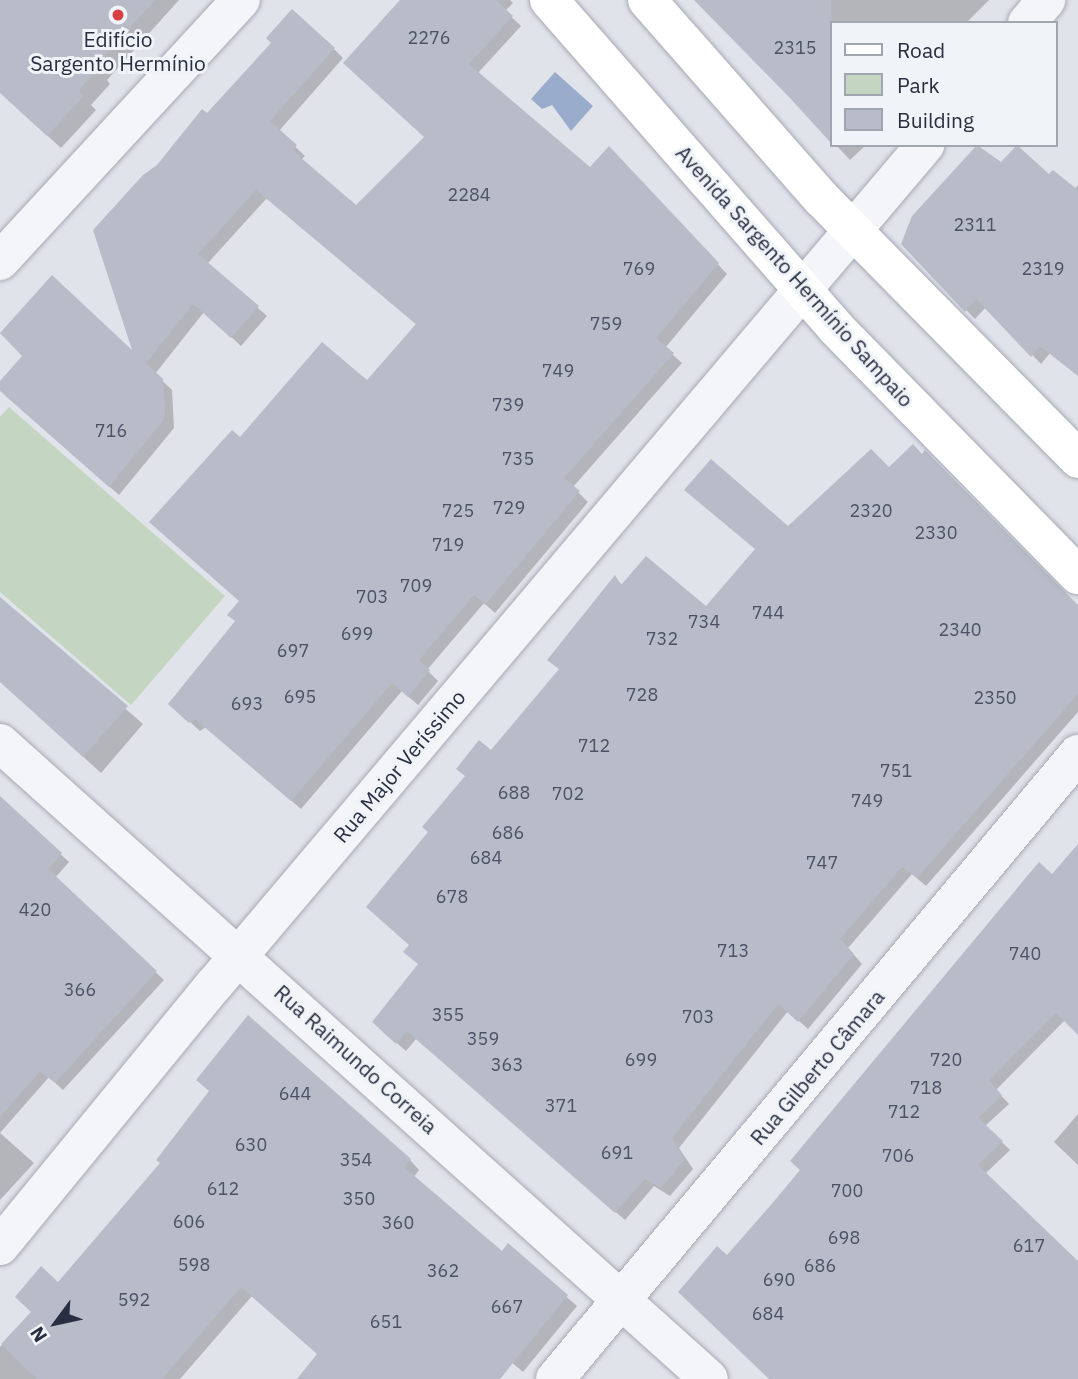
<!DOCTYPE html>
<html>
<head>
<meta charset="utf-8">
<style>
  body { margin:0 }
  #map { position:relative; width:1078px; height:1379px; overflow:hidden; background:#e1e3ea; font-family:"IBM Plex Sans",sans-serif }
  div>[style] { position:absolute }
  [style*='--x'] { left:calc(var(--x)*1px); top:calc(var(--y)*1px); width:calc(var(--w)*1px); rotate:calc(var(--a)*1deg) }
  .green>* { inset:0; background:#c4d5c1 }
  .water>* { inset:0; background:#9aaccc }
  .shadow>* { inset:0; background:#0003 }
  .building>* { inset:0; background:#b7bcc8 }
  .roads { filter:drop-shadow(0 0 2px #a6a9b5) drop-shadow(0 0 2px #a6a9b5) }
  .minor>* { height:38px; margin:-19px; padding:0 19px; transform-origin:19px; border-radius:19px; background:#f4f5f8 }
  .major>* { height:38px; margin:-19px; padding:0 19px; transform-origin:19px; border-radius:19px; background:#fff }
  .dots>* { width:19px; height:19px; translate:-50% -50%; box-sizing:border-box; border:4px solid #f0f3f7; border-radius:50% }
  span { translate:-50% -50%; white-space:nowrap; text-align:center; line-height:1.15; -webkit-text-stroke:6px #f0f3f7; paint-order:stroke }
  .number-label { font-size:18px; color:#4c5264 }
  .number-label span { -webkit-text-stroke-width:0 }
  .poi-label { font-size:21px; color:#282f43 }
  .street-label { font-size:21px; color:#282f43 }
  .legend { position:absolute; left:830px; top:21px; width:228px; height:126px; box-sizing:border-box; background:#f0f3f7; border:2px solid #a0a5af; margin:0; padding:9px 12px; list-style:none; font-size:21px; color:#282f43 }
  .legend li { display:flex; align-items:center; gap:14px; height:35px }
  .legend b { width:35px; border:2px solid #a0a5af }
  .north { position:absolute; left:21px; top:1288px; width:70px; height:70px; -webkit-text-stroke:5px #f0f3f7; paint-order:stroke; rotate:237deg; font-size:19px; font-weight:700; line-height:28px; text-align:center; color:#282f43 }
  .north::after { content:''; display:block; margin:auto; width:24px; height:32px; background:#282f43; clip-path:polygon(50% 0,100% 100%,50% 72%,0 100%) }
</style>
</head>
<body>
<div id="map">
  <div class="green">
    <div style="clip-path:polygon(9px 407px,225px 596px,131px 705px,0 592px,0 417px)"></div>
  </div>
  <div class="water">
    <div style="clip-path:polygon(555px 72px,593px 106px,571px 131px,552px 105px,542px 109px,531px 99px)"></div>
  </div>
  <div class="shadow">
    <div style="clip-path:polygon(0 0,179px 0,107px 80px,110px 84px,91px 105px,96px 110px,61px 148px,0 92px)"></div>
    <div style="clip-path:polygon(403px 0,510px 0,513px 3px,505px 11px,521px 26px,477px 74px,590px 170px,618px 158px,727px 274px,665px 348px,682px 363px,573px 487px,588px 502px,495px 613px,484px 603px,427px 670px,438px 681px,418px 705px,402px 691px,301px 809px,206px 727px,200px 731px,180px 713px,237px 622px,241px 601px,240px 439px,367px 383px,417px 325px,267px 198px,207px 264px,267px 316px,241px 346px,204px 312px,155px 374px,172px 390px,174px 428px,119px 495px,6px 396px,0 383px,136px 356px,159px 167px,208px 116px,334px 49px,343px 58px,279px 131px,305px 156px,301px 160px,356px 207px,426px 137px)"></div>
    <div style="clip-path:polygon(699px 0,989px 0,966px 23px,831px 23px,831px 140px)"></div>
    <div style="clip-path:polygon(836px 145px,866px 145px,850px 160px)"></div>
    <div style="clip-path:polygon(1002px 164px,1049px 177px,1074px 190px,1078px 185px,1078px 376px,1050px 353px,1041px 364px,986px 307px,975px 319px,903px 244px)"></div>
    <div style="clip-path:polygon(889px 469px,1078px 607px,1078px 712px,926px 886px,912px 874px,848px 948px,862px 964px,808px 1029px,788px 1011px,679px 1148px,693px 1169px,670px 1196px,654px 1186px,625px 1220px,416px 1039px,406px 1051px,383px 1031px,420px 965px,411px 945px,430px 832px,560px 670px,615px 578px,623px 586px,706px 608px,788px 529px)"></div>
    <div style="clip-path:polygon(0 600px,143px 724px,101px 773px,0 681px)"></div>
    <div style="clip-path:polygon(0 798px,69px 862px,55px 878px,164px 980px,63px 1090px,49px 1077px,0 1133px,34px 1163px,0 1200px)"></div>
    <div style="clip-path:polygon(1078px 846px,1078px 1033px,1065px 1020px,996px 1090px,1009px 1104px,985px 1126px,1010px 1150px,985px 1174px,1078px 1262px,1078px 1379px,770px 1379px,727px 1257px)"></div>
    <div style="clip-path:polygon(211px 1091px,410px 1160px,419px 1170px,413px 1178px,502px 1254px,508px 1246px,577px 1306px,523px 1372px,510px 1361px,481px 1379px,299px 1379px,319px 1354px,252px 1296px,180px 1379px,0 1379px,0 1347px,137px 1196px)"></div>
    <div style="clip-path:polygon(1078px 1114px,1078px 1165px,1054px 1142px)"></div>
  </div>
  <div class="building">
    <div style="clip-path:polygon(0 0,155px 0,95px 66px,98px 69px,79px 90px,84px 96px,47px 136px,0 93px)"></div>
    <div style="clip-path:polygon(400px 0,496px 0,513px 16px,469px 64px,590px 167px,609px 146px,719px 263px,656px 338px,674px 353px,564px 478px,580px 491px,485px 605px,474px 595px,419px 660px,430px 670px,408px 697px,392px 683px,291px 801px,195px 719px,189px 723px,168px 704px,235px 621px,227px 615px,239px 601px,149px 522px,232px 430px,240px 437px,322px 342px,367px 380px,416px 324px,256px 190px,198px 254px,259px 306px,231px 338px,193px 304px,146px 363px,163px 379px,165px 418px,109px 487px,0 391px,0 381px,22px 356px,0 333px,52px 275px,132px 350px,93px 230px,143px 175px,157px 165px,202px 109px,207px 113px,271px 43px,266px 38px,292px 9px,335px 48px,270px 121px,297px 145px,292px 150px,356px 205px,424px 137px,343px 63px)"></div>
    <div style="clip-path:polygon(694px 0,831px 0,831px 143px,789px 97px)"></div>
    <div style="clip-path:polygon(977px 145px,1001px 162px,1017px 145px,1049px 174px,1053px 170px,1078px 190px,1078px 376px,1040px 346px,1031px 357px,976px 299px,965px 312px,901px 244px,912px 216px)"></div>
    <div style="clip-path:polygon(913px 444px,922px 454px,925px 450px,1078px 605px,1078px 694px,917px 878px,902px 867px,840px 939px,854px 954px,798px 1022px,778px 1004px,672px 1138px,685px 1159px,661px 1188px,645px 1179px,615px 1213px,407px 1031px,396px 1044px,372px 1022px,418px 964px,403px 952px,409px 945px,366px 907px,428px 832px,422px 827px,465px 776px,456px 769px,479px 740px,491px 750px,559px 669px,547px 660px,615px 575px,621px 585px,646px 556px,706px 606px,755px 549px,684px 490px,711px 459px,788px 526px,871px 449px,889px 467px)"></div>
    <div style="clip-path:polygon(0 597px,128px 706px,83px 757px,0 682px)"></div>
    <div style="clip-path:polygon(0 796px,62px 853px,48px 869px,157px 971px,55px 1083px,40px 1071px,0 1117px)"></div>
    <div style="clip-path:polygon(1078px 844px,1078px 1035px,1056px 1013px,989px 1081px,1002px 1095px,978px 1118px,1003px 1141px,978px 1165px,1078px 1261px,1078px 1379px,769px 1379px,678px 1292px,717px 1246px,727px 1255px,776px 1199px,800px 1170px,790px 1161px,1039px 862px,1052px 874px)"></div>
    <div style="clip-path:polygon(248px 1015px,411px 1159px,404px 1167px,502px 1251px,508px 1243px,568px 1295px,500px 1379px,297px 1379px,317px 1354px,241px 1287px,162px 1379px,37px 1379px,1px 1344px,31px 1312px,15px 1297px,41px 1266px,58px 1282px,160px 1163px,156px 1160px,209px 1091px,196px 1080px)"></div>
  </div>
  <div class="roads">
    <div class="minor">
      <div style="--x:1027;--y:23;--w:30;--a:-50"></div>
      <div style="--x:0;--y:261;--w:355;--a:-47.3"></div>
      <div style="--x:0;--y:743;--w:952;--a:41.89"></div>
      <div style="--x:0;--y:1246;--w:338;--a:-50.7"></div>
      <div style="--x:214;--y:985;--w:1101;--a:-49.75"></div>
      <div style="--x:555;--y:1379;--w:815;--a:-50.08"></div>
    </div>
    <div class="major">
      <div style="--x:549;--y:0;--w:436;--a:48.8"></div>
      <div style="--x:836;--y:328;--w:346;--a:45.6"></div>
      <div style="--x:647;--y:0;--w:265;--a:48.7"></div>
      <div style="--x:822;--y:199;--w:365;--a:45.4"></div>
    </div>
  </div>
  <div class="dots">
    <div style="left:118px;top:15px;background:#d63f44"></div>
  </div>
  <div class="number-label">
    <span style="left:429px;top:38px">2276</span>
    <span style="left:795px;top:48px">2315</span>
    <span style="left:469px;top:195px">2284</span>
    <span style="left:975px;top:225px">2311</span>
    <span style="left:639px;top:269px">769</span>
    <span style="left:1043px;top:269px">2319</span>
    <span style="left:606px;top:324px">759</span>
    <span style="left:558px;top:371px">749</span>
    <span style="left:508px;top:405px">739</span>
    <span style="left:111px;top:431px">716</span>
    <span style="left:518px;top:459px">735</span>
    <span style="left:509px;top:508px">729</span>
    <span style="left:458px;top:511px">725</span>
    <span style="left:871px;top:511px">2320</span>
    <span style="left:936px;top:533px">2330</span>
    <span style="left:448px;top:545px">719</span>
    <span style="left:416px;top:586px">709</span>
    <span style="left:372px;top:597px">703</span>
    <span style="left:768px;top:613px">744</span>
    <span style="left:704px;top:622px">734</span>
    <span style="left:960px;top:630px">2340</span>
    <span style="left:357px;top:634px">699</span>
    <span style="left:662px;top:639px">732</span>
    <span style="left:293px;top:651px">697</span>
    <span style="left:642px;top:695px">728</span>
    <span style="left:300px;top:697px">695</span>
    <span style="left:995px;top:698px">2350</span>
    <span style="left:247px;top:704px">693</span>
    <span style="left:594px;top:746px">712</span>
    <span style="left:896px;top:771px">751</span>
    <span style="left:514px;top:793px">688</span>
    <span style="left:568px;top:794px">702</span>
    <span style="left:867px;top:801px">749</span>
    <span style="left:508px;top:833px">686</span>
    <span style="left:486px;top:858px">684</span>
    <span style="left:822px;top:863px">747</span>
    <span style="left:452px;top:897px">678</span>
    <span style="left:35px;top:910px">420</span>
    <span style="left:733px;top:951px">713</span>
    <span style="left:1025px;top:954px">740</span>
    <span style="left:80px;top:990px">366</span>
    <span style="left:448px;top:1015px">355</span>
    <span style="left:698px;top:1017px">703</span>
    <span style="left:483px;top:1039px">359</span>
    <span style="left:641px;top:1060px">699</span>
    <span style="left:946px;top:1060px">720</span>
    <span style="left:507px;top:1065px">363</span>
    <span style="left:926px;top:1088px">718</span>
    <span style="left:295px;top:1094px">644</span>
    <span style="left:561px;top:1106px">371</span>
    <span style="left:904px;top:1112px">712</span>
    <span style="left:251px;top:1145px">630</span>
    <span style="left:617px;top:1153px">691</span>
    <span style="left:898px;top:1156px">706</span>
    <span style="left:356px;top:1160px">354</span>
    <span style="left:223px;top:1189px">612</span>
    <span style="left:847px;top:1191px">700</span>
    <span style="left:359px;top:1199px">350</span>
    <span style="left:189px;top:1222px">606</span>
    <span style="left:398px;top:1223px">360</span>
    <span style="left:844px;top:1238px">698</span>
    <span style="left:1029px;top:1246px">617</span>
    <span style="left:194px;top:1265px">598</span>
    <span style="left:820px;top:1266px">686</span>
    <span style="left:443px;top:1271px">362</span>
    <span style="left:779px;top:1280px">690</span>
    <span style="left:134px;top:1300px">592</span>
    <span style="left:507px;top:1307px">667</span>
    <span style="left:768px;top:1314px">684</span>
    <span style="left:386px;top:1322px">651</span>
  </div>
  <div class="poi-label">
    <span style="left:118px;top:51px">Edifício<br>Sargento Hermínio</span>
  </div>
  <div class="street-label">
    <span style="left:795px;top:276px;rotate:48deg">Avenida Sargento Hermínio Sampaio</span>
    <span style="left:399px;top:766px;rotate:-50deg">Rua Major Veríssimo</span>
    <span style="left:356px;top:1059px;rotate:42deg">Rua Raimundo Correia</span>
    <span style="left:817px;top:1067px;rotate:-50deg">Rua Gilberto Câmara</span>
  </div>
  <ul class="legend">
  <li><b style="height:9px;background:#fff"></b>Road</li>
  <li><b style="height:19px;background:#c4d5c1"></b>Park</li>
  <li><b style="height:19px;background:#b7bcc8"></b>Building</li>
  </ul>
  <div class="north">N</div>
</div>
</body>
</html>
